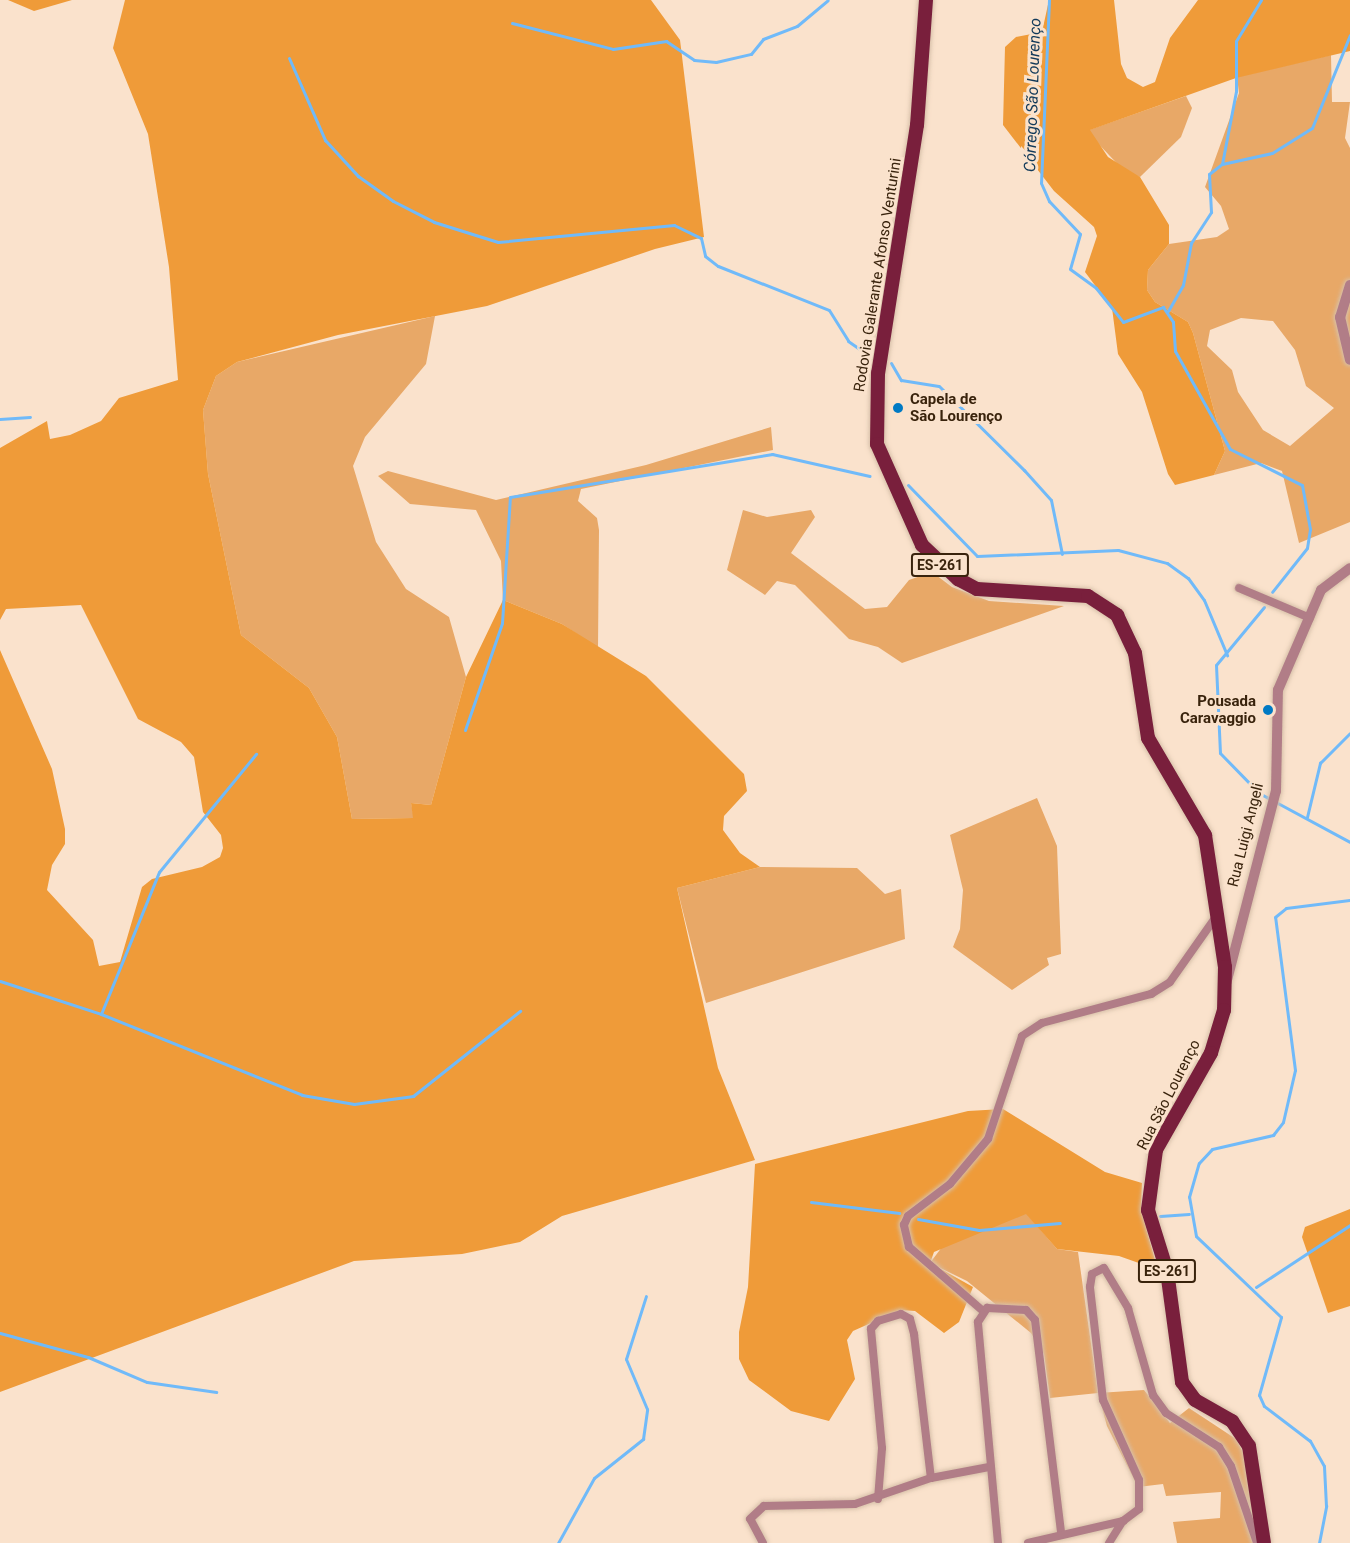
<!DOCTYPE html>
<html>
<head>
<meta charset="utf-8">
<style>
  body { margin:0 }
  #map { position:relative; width:1350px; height:1543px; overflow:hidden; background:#fae2cc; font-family:Roboto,sans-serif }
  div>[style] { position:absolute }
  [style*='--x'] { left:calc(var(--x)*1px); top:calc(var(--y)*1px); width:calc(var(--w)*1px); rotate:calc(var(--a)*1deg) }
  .green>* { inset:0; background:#e8a867 }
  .forest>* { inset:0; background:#ef9b39 }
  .stream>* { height:3px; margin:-1.5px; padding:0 1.5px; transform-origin:1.5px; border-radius:1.5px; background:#70baf9 }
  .roads { filter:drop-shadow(0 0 2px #d7c0a9) drop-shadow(0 0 2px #d7c0a9) }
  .minor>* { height:8px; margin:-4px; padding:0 4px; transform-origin:4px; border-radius:4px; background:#b17d87 }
  .tertiary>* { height:10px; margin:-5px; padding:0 5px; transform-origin:5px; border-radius:5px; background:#b17d87 }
  .primary>* { height:14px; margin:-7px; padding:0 7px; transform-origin:7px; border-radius:7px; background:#791f3c }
  .dots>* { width:16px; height:16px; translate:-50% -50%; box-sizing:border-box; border:3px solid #fae2cc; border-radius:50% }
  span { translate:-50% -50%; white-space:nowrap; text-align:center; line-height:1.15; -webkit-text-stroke:6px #fae2cc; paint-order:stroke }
  .shield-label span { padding:2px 4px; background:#fae2cc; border:2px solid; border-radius:4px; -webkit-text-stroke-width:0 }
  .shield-label { font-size:14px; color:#39230c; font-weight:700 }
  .street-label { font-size:15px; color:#39230c }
  .poi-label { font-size:15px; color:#39230c; font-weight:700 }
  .left { translate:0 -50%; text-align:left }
  .right { translate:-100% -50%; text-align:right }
  .water-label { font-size:16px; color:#113959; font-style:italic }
</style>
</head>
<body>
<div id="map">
  <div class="green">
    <div style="clip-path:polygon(evenodd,1331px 55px,1332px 102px,1350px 102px,1345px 138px,1350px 148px,1350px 522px,1299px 543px,1282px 471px,1261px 463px,1214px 475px,1225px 451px,1193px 333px,1188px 322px,1155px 302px,1147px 290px,1148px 270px,1169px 244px,1217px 237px,1229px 229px,1221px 206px,1205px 187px,1239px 93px,1237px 77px,1331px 55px,1241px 318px,1273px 321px,1295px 350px,1306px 386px,1334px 408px,1290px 446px,1263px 430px,1238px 392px,1232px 370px,1207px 346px,1210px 330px,1241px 318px)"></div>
    <div style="clip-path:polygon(1186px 96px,1192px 108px,1181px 137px,1140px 177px,1126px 173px,1092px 137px,1089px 130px)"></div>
    <div style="clip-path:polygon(435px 316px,426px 364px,365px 437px,353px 466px,376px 542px,406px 589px,449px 617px,466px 677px,431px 805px,411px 803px,414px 818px,352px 819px,337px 737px,309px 688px,241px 635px,208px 474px,203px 410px,216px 376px,237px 362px)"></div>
    <div style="clip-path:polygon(771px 427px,773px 450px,581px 489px,578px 501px,597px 518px,599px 530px,598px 648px,562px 624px,503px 600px,501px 561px,476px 510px,410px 504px,378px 476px,388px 471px,496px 500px,646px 465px)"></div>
    <div style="clip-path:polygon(743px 510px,767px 517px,811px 510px,815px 517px,791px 553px,865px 609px,887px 607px,909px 580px,932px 572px,952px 587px,989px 601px,1064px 606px,902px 663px,878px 647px,849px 639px,795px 585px,777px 581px,765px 595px,727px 570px)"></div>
    <div style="clip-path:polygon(1037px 798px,1057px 846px,1061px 954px,1047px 958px,1049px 965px,1012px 990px,953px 947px,960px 929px,963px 890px,950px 835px)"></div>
    <div style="clip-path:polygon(760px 867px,857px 868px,885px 894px,901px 889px,905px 939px,706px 1003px,677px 888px)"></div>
    <div style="clip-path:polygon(1026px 1213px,1057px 1249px,1078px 1252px,1098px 1393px,1144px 1390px,1170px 1423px,1189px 1408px,1236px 1439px,1249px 1464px,1257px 1543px,1177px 1543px,1173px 1522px,1220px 1518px,1221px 1492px,1166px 1496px,1163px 1484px,1138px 1487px,1107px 1426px,1098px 1393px,1050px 1398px,1044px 1354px,1031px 1333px,967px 1281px,930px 1263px,945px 1243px)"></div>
  </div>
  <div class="forest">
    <div style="clip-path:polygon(8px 0,72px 0,34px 11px)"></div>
    <div style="clip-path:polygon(125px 0,651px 0,680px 40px,704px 237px,655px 249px,487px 306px,338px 335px,237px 362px,216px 376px,203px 410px,208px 474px,241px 635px,309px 688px,337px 737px,352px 819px,413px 818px,411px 803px,431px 805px,466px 677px,503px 600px,562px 624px,646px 676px,744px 774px,747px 791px,724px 816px,723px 830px,740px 853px,760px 867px,677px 888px,718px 1068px,755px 1160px,562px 1216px,520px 1242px,462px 1254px,354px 1261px,0 1392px,0 650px,52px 769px,65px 829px,65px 844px,52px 865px,47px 890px,93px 940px,99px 966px,120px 962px,142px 887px,152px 879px,202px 867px,220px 857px,223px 848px,221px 835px,203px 812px,194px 757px,181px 742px,138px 719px,81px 605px,6px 609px,0 620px,0 448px,47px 421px,50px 439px,70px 435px,101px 421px,119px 398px,178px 380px,169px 267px,148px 134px,113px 48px)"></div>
    <div style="clip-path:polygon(1049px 0,1114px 0,1121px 64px,1127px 78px,1143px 87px,1155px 82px,1170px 38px,1198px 0,1350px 0,1350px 51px,1236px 78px,1090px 130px,1108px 157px,1140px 177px,1169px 225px,1169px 244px,1148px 270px,1147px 290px,1155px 302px,1188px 322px,1193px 333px,1225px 451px,1214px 475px,1175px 485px,1168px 474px,1142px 392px,1118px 354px,1112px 308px,1085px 272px,1097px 236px,1094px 227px,1054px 191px,1003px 125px,1005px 47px,1016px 37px,1042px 32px)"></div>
    <div style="clip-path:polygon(1003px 1109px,1105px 1172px,1142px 1183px,1141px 1210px,1155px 1260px,1150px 1267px,1119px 1256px,1057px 1249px,1026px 1214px,934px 1252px,930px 1263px,973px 1287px,959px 1322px,944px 1333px,915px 1311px,900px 1310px,853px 1331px,847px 1340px,855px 1379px,829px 1421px,791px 1411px,749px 1380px,739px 1359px,739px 1332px,748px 1287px,755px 1164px,968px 1111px)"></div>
    <div style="clip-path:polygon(1350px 1209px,1350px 1306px,1328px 1313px,1302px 1237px,1305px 1227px)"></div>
  </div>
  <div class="stream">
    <div style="--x:1049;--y:0;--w:183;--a:92.5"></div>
    <div style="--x:1041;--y:183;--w:20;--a:66"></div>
    <div style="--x:1049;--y:201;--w:45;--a:46.8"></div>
    <div style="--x:1080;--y:234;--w:36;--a:106"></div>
    <div style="--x:1070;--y:269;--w:32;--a:36"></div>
    <div style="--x:1096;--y:288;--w:43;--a:51.5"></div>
    <div style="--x:1123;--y:322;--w:43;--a:-20.6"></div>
    <div style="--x:1163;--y:307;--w:18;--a:56"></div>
    <div style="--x:1173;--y:322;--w:29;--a:86"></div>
    <div style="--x:1175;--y:351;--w:112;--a:60.7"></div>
    <div style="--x:1230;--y:449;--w:80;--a:26.6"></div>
    <div style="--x:1302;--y:485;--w:45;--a:79.7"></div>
    <div style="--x:1310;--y:529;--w:19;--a:99"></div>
    <div style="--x:1307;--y:548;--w:56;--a:128.5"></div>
    <div style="--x:512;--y:23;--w:104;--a:14.4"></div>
    <div style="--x:613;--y:49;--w:54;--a:-8.6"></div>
    <div style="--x:666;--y:41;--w:34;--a:34"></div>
    <div style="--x:694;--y:60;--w:22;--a:5"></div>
    <div style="--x:716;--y:62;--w:36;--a:-13"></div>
    <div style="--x:751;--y:54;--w:19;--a:-51"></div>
    <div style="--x:763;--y:39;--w:36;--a:-21"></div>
    <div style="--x:797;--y:26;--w:40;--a:-40"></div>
    <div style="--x:289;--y:58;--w:90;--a:66.3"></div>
    <div style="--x:325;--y:140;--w:49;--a:47.5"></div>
    <div style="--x:358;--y:176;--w:43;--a:35.5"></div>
    <div style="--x:393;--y:201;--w:46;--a:27.1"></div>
    <div style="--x:434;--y:222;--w:67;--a:17.4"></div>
    <div style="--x:498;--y:242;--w:177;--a:-5.5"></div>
    <div style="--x:674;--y:225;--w:30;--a:26"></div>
    <div style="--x:701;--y:238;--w:18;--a:77"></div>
    <div style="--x:705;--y:256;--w:16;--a:38"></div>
    <div style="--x:718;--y:266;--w:119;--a:21.6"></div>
    <div style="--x:829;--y:310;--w:36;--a:58"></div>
    <div style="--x:848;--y:341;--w:21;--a:35"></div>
    <div style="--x:1222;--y:164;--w:74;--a:-79.1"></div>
    <div style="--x:1236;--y:91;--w:50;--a:-90"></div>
    <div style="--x:1236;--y:41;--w:48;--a:-58.6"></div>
    <div style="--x:1168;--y:311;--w:30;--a:-60"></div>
    <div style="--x:1183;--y:285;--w:43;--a:-79.2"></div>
    <div style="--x:1191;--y:243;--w:37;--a:-57"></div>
    <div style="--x:1211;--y:212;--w:38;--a:-93"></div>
    <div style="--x:1209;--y:174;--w:16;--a:-38"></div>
    <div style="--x:1222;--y:164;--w:51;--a:-12.4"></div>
    <div style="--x:1272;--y:153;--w:47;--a:-32"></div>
    <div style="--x:1312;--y:128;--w:100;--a:-67.8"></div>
    <div style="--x:891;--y:363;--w:20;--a:60"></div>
    <div style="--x:901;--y:380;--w:38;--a:9"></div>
    <div style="--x:939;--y:386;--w:120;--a:44.7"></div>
    <div style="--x:1024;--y:470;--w:40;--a:48"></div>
    <div style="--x:1051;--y:500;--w:55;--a:78.5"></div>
    <div style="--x:0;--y:419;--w:30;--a:-4"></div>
    <div style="--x:908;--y:485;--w:99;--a:45.8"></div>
    <div style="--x:977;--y:556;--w:141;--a:-2.4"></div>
    <div style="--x:1118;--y:550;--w:51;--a:14.9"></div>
    <div style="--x:1167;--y:563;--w:26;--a:36"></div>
    <div style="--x:1188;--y:578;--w:27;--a:54"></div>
    <div style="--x:1204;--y:600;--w:60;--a:67.3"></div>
    <div style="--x:1264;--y:607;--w:75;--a:129.6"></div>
    <div style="--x:1216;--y:665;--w:88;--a:87.4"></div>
    <div style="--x:1220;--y:753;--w:56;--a:45.7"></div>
    <div style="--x:1259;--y:793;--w:103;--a:28.3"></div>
    <div style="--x:465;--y:730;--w:113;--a:-70.9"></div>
    <div style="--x:502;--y:623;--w:126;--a:-86.4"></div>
    <div style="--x:510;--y:497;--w:266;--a:-9.3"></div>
    <div style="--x:772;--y:454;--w:100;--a:12.7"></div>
    <div style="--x:1307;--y:817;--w:56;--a:-76.5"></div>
    <div style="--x:1320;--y:763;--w:42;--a:-45"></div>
    <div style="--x:0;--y:981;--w:106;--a:18.1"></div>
    <div style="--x:101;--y:1014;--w:217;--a:21.9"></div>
    <div style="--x:302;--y:1095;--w:53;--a:9.8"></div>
    <div style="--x:354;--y:1104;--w:60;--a:-7.7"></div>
    <div style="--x:413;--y:1096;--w:137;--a:-38.5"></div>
    <div style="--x:101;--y:1014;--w:153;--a:-67.8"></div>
    <div style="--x:159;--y:872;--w:153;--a:-50.6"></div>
    <div style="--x:811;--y:1202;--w:89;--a:7.1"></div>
    <div style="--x:1160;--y:1216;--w:29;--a:-4"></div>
    <div style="--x:918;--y:1219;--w:62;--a:10.2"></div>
    <div style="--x:979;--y:1230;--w:81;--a:-4.9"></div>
    <div style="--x:1256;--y:1287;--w:113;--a:-33.4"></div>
    <div style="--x:0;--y:1333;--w:91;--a:15.3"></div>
    <div style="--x:88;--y:1357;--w:64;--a:23"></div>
    <div style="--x:147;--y:1382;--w:70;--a:8.2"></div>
    <div style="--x:558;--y:1543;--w:74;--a:-61"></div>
    <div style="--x:594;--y:1478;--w:63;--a:-38.5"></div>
    <div style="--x:643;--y:1439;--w:30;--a:-82"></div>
    <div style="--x:647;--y:1409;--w:54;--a:-112.8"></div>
    <div style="--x:626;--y:1359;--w:66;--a:-72.4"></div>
    <div style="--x:1319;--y:1543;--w:38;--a:-79"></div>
    <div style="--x:1326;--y:1506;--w:40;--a:-92.9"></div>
    <div style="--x:1324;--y:1466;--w:29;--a:-119"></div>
    <div style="--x:1310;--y:1441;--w:58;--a:-142.7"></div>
    <div style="--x:1264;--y:1406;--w:12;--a:-114"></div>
    <div style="--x:1259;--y:1395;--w:81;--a:-74.2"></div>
    <div style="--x:1281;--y:1317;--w:117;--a:-136.4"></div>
    <div style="--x:1196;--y:1236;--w:40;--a:-100"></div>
    <div style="--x:1189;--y:1197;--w:35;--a:-74"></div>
    <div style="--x:1199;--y:1163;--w:19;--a:-47"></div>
    <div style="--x:1212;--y:1149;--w:63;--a:-12.9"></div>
    <div style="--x:1273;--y:1135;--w:16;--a:-52"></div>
    <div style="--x:1283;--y:1122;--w:53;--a:-77"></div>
    <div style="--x:1295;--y:1070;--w:154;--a:-97.4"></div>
    <div style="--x:1275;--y:917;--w:14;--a:-39"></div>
    <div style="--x:1286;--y:908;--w:64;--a:-7.1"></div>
  </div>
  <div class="roads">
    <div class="minor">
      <div style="--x:1239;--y:588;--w:77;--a:22.9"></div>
      <div style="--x:983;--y:1311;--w:98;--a:-139.1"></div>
      <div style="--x:909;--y:1247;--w:23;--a:-103"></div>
      <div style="--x:904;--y:1225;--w:10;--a:-66"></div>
      <div style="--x:908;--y:1216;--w:53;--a:-37.3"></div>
      <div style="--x:950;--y:1184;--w:59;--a:-49.8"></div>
      <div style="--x:988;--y:1139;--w:108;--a:-71.7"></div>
      <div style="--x:1022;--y:1036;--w:24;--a:-33"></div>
      <div style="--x:1042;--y:1023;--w:113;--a:-14.9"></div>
      <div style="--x:1151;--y:994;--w:22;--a:-32"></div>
      <div style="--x:1170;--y:982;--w:83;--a:-54.8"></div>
      <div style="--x:878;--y:1499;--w:51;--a:-85.5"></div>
      <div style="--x:882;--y:1448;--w:120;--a:-95.3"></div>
      <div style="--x:871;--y:1329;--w:11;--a:-49"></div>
      <div style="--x:878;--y:1321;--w:24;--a:-17"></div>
      <div style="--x:901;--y:1314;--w:10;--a:29"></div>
      <div style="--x:910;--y:1319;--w:16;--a:75"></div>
      <div style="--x:914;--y:1334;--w:145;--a:83.3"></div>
      <div style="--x:763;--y:1543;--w:27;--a:-118"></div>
      <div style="--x:750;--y:1519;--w:19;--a:-43"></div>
      <div style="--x:764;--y:1506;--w:91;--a:-1.3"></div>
      <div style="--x:855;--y:1504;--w:80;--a:-18.9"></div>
      <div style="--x:931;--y:1478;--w:59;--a:-10.7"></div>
      <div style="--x:998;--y:1543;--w:222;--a:-95.2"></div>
      <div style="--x:978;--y:1322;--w:17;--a:-57"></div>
      <div style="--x:987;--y:1308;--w:39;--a:3"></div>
      <div style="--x:1026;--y:1310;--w:13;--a:48"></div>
      <div style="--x:1035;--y:1320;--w:215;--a:83"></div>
      <div style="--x:1028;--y:1543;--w:98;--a:-13"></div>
      <div style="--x:1123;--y:1521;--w:20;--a:-37"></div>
      <div style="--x:1139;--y:1509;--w:29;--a:-90"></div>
      <div style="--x:1139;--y:1480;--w:88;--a:-114.2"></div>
      <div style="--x:1103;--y:1400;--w:114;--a:-96.6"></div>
      <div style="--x:1090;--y:1287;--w:13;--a:-81"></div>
      <div style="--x:1092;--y:1274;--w:13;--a:-27"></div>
      <div style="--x:1104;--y:1268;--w:47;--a:59"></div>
      <div style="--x:1128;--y:1308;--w:91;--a:74"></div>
      <div style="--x:1153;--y:1395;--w:22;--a:54"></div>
      <div style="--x:1166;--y:1413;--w:63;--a:32.7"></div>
      <div style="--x:1219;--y:1447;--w:22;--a:58"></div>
      <div style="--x:1231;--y:1466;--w:81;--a:71.3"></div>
      <div style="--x:1109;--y:1543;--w:26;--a:-58"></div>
    </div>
    <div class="tertiary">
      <div style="--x:1350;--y:285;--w:34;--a:107"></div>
      <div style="--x:1340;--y:317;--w:44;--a:76.9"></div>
      <div style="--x:1226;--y:984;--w:199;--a:-75.5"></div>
      <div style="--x:1276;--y:791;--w:101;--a:-88.9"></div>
      <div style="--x:1278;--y:690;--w:109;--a:-66.7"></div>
      <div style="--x:1321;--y:590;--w:36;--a:-37"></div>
    </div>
    <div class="primary">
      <div style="--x:926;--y:0;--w:125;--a:94.1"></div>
      <div style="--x:917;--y:125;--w:251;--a:98.9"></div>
      <div style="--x:878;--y:373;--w:71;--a:90.8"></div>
      <div style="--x:877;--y:444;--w:111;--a:66"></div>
      <div style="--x:922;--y:545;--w:50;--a:43.4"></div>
      <div style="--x:958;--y:579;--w:21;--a:28"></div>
      <div style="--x:977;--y:589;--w:111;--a:3.6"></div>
      <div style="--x:1088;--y:596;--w:35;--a:33"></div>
      <div style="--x:1117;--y:615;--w:42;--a:64.7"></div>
      <div style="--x:1135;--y:653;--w:86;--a:81.3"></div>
      <div style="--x:1148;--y:738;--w:113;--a:59.6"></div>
      <div style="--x:1205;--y:835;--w:134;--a:81.4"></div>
      <div style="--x:1225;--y:967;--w:43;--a:91.3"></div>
      <div style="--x:1224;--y:1010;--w:45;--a:106.8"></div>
      <div style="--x:1211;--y:1053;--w:112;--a:119.6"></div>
      <div style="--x:1156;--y:1150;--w:61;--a:97.6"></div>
      <div style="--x:1148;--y:1210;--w:64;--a:72.7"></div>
      <div style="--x:1167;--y:1271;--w:112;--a:82.3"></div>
      <div style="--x:1182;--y:1382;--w:22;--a:54"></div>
      <div style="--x:1195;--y:1400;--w:43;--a:29.6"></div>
      <div style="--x:1232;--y:1421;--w:30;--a:56"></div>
      <div style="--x:1249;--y:1446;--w:98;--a:81.2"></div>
    </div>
  </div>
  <div class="dots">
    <div style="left:898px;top:408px;background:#007ac4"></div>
    <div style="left:1268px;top:710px;background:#007ac4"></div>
  </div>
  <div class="shield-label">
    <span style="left:940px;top:565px">ES-261</span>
    <span style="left:1167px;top:1271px">ES-261</span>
  </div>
  <div class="street-label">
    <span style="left:878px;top:275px;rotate:-81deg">Rodovia Galerante Afonso Venturini</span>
    <span style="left:1246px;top:835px;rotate:-76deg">Rua Luigi Angeli</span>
    <span style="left:1169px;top:1095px;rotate:-63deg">Rua São Lourenço</span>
  </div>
  <div class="poi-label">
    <span class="left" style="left:910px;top:408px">Capela de<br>São Lourenço</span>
    <span class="right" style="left:1256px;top:710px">Pousada<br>Caravaggio</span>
  </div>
  <div class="water-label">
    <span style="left:1033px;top:95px;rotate:-88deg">Córrego São Lourenço</span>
  </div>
</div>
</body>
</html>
